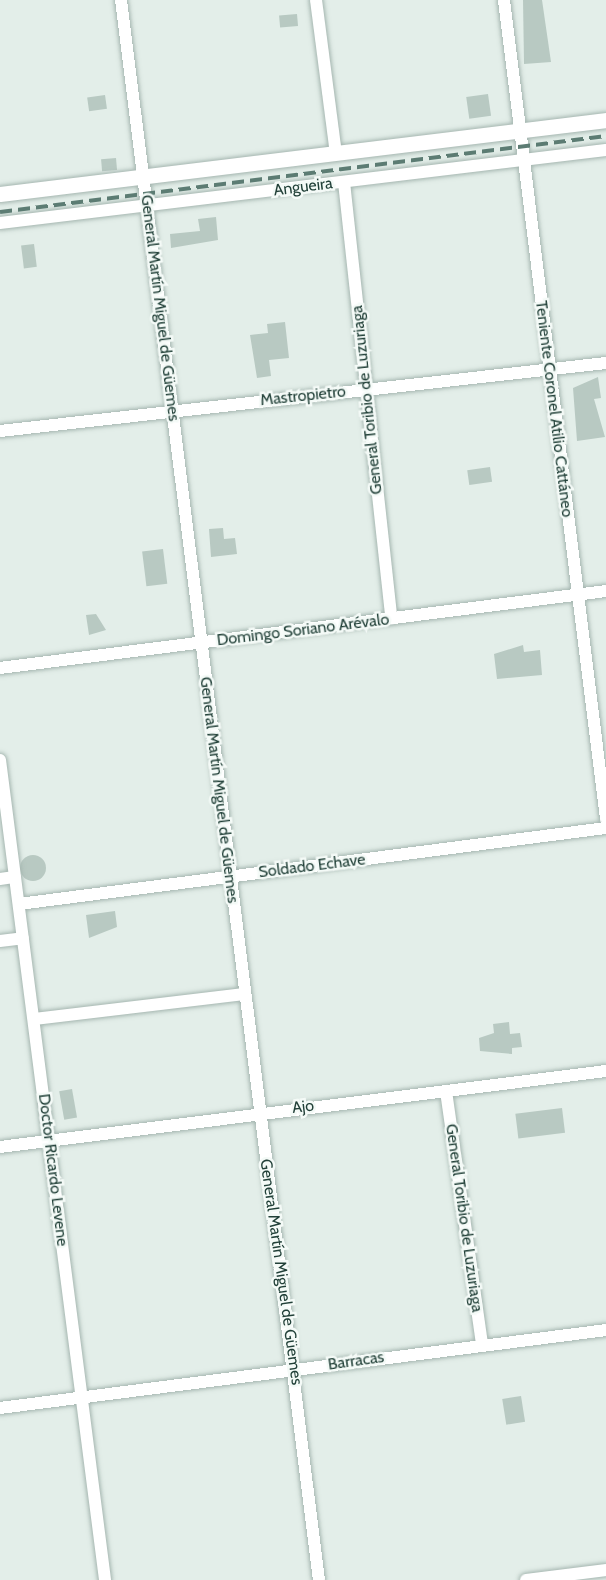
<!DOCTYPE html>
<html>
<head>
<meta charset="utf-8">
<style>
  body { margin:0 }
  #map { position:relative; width:606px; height:1580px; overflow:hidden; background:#e3eee9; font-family:Cabin,sans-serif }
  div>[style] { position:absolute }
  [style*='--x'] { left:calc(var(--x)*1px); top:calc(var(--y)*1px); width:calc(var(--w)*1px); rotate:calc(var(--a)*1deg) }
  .building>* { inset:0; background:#b8c9c2; transform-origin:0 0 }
  .round { border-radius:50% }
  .roads { filter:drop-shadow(0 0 2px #a5b6b0) drop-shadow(0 0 2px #a5b6b0) }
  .minor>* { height:12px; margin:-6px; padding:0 6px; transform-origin:6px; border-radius:6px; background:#fff }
  .tertiary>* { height:15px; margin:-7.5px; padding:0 7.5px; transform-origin:7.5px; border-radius:7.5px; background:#fff }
  .rail>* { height:4px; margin-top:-2px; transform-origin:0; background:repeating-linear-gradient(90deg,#5c7c73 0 12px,transparent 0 18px) }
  span { translate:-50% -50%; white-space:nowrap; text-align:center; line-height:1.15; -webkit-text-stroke:5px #f4faf7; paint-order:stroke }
  .street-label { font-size:16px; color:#214038 }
</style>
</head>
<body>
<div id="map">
  <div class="building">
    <div style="clip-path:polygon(523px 0,542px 0,551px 62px,524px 64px)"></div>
    <div style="left:297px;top:14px;width:12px;height:18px;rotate:85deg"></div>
    <div style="left:488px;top:94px;width:22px;height:22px;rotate:82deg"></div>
    <div style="left:105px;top:95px;width:14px;height:18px;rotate:82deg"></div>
    <div style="left:116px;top:158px;width:12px;height:15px;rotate:85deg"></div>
    <div style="clip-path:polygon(216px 217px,218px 240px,171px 248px,170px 234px,200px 231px,198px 219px)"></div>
    <div style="left:34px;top:244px;width:23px;height:13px;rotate:83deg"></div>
    <div style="clip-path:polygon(285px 322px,289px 358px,269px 360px,271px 376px,257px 378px,250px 335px,268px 333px,267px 324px)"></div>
    <div style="clip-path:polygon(598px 377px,601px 398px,594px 399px,605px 437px,577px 441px,573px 388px)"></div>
    <div style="left:490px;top:467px;width:15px;height:23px;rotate:82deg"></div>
    <div style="clip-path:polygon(223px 528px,224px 539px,235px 538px,237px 554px,211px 557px,209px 529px)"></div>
    <div style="left:163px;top:549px;width:35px;height:21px;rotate:83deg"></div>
    <div style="clip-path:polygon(96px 614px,106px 630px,89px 635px,86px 615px)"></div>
    <div style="clip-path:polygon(523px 645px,524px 652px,540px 650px,542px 675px,497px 679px,494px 654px)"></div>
    <div class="round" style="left:20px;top:855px;width:26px;height:26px"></div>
    <div style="clip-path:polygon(115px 911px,117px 927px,89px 938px,86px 915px)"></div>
    <div style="clip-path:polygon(509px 1022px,510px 1034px,520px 1033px,522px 1047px,512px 1048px,512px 1054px,480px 1051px,479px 1038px,494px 1033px,493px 1024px)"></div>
    <div style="left:72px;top:1089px;width:29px;height:13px;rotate:80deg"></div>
    <div style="left:562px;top:1108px;width:25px;height:47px;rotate:83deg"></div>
    <div style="left:521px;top:1396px;width:26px;height:19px;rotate:81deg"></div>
  </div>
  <div class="roads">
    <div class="minor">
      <div style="--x:121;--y:0;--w:1592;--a:82.86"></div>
      <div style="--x:316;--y:0;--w:154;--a:82.6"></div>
      <div style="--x:504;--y:0;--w:825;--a:82.9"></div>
      <div style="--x:344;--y:182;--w:439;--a:83.8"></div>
      <div style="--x:0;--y:223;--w:610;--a:-6.87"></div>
      <div style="--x:0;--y:431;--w:610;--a:-6.4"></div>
      <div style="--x:0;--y:668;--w:611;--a:-7.24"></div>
      <div style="--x:0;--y:760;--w:827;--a:82.7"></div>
      <div style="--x:0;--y:879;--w:15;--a:-8"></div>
      <div style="--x:19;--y:904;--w:592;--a:-7.38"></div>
      <div style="--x:0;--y:941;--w:23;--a:-7"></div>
      <div style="--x:34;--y:1019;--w:212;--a:-6.8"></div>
      <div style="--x:446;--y:1091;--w:256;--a:81.9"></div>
      <div style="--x:0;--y:1147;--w:611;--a:-7.15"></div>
      <div style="--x:0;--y:1408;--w:611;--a:-7.33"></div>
      <div style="--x:526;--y:1580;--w:81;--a:-7.1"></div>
    </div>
    <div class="tertiary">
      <div style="--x:0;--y:194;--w:611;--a:-6.96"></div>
    </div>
  </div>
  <div class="rail">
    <div style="--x:0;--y:212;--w:611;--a:-7.15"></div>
  </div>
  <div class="street-label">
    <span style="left:303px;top:187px;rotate:-7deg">Angueira</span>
    <span style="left:160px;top:308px;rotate:83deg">General Martín Miguel de Güemes</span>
    <span style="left:303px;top:396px;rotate:-6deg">Mastropietro</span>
    <span style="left:367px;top:400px;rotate:-96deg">General Toribio de Luzuriaga</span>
    <span style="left:554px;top:409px;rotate:83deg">Teniente Coronel Atilio Cattáneo</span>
    <span style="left:303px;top:630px;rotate:-7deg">Domingo Soriano Arévalo</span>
    <span style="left:219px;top:790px;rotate:83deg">General Martín Miguel de Güemes</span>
    <span style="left:312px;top:866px;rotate:-7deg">Soldado Echave</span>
    <span style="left:303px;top:1107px;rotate:-7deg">Ajo</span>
    <span style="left:53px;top:1170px;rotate:83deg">Doctor Ricardo Levene</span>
    <span style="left:464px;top:1218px;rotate:82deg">General Toribio de Luzuriaga</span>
    <span style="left:281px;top:1272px;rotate:82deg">General Martín Miguel de Güemes</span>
    <span style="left:356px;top:1361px;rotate:-8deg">Barracas</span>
  </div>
</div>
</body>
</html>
